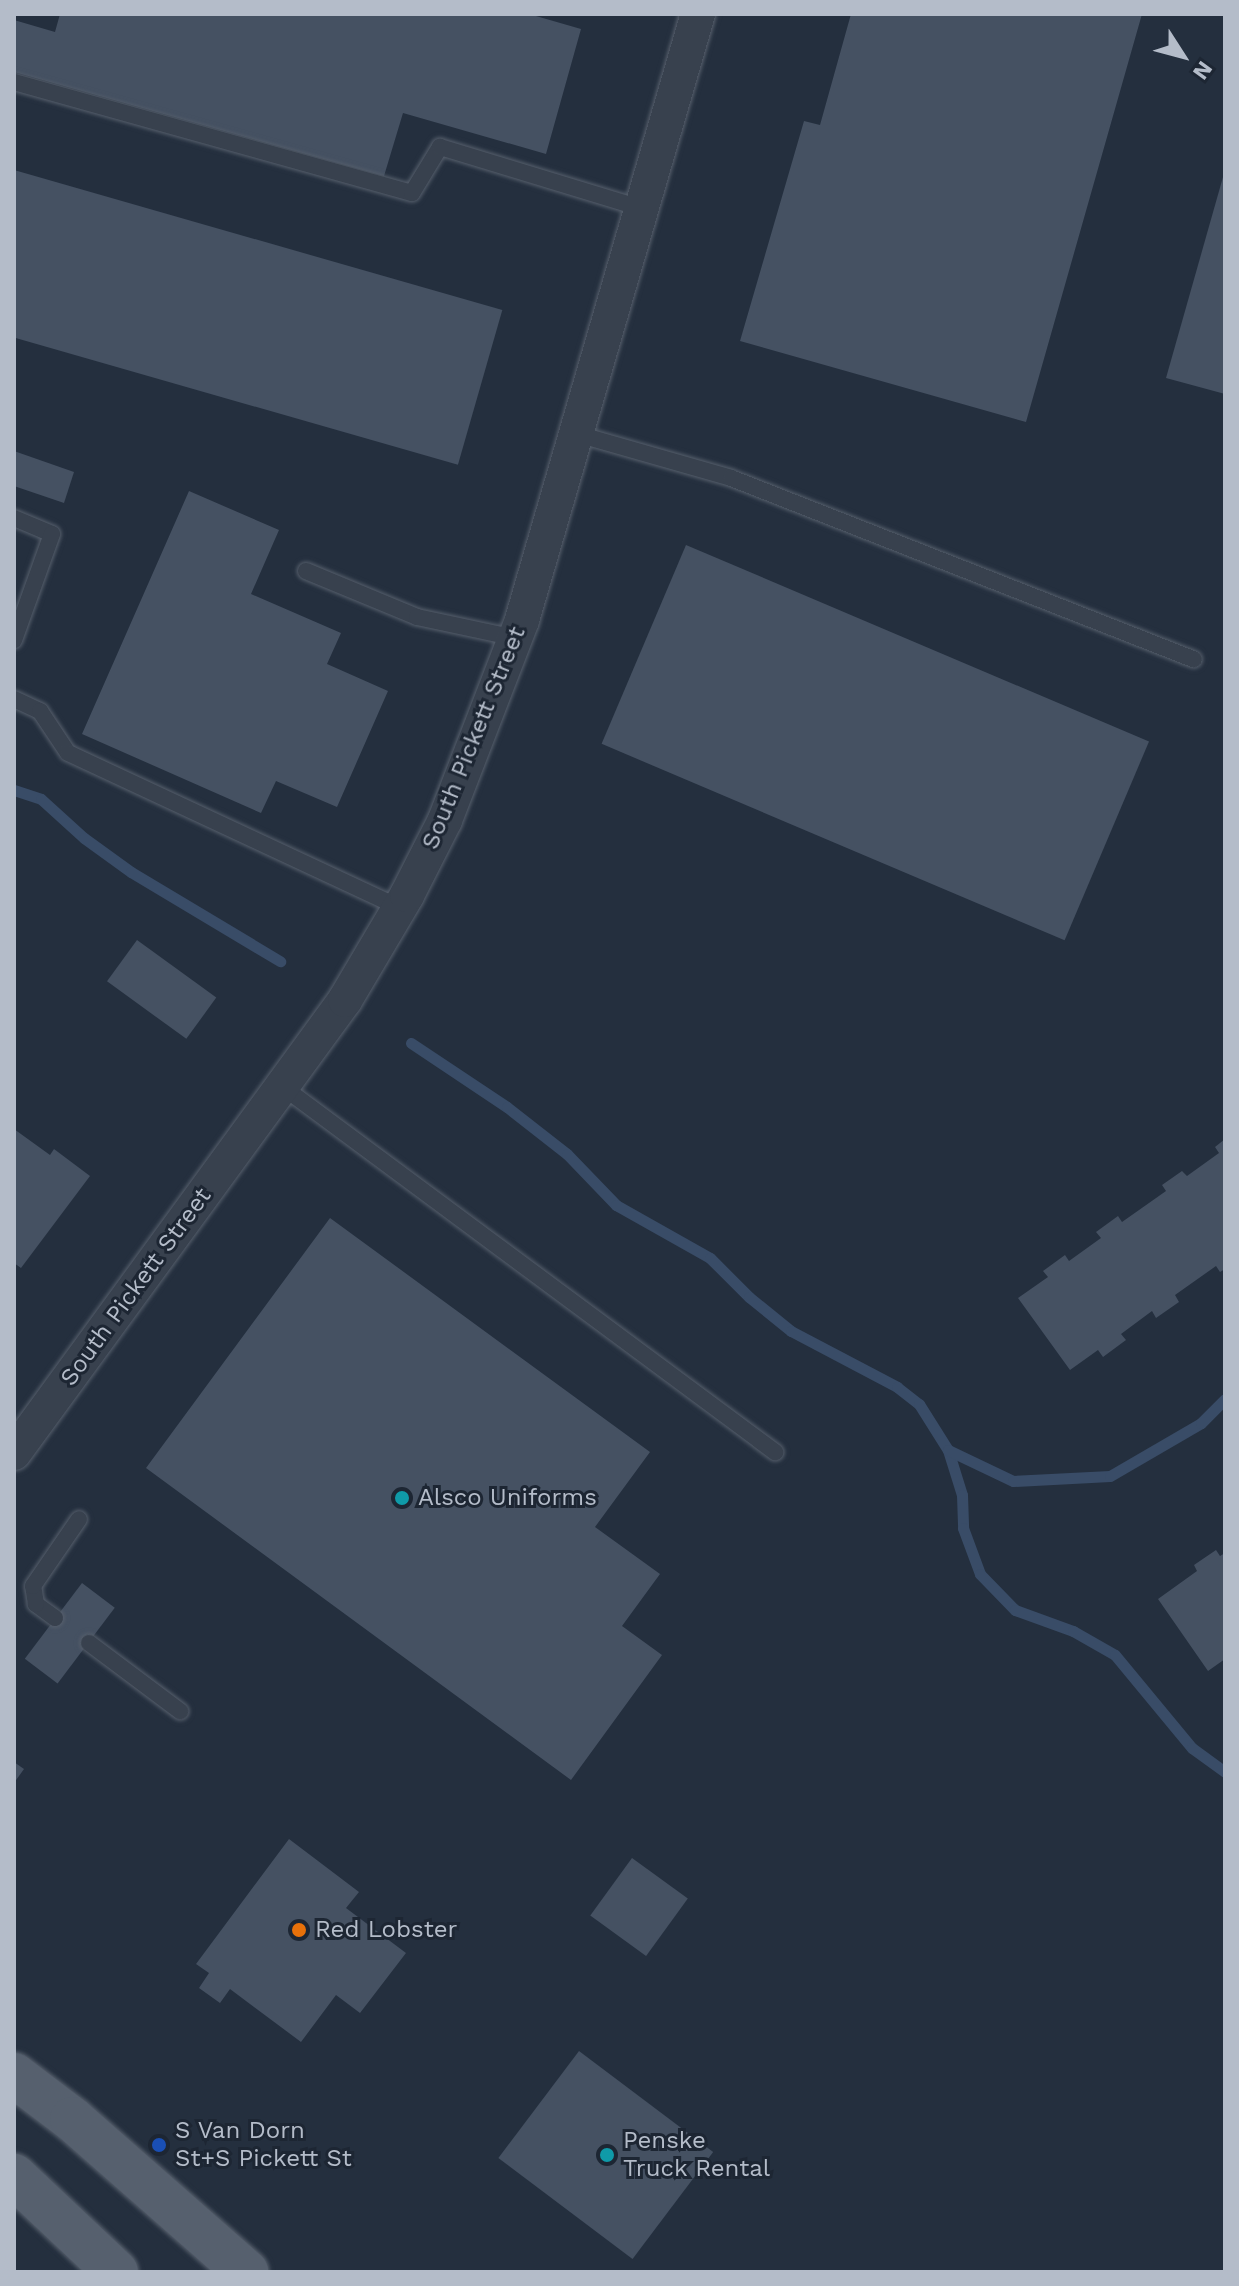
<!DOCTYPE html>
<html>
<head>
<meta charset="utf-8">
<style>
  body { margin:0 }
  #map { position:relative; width:1239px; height:2286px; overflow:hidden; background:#242f3e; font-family:"Work Sans",sans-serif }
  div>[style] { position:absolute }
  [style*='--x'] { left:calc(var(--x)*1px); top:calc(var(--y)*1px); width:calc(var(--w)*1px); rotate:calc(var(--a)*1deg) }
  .stream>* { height:11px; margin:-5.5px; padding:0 5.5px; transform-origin:5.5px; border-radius:5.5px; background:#394c67 }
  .building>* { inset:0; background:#455162; transform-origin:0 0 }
  .roads { filter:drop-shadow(0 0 2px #565f6c) drop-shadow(0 0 2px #565f6c) }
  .lane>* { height:16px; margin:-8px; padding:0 8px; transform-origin:8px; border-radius:8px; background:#38414e }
  .street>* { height:34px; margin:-17px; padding:0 17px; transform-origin:17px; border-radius:17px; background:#38414e }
  .primary>* { height:44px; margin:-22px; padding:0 22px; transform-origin:22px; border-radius:22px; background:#56606e }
  .dots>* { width:22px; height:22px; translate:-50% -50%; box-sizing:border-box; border:4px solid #1d2633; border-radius:50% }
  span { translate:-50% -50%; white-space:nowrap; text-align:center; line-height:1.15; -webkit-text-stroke:6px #1d2633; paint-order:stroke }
  .street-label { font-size:24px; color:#b4bcc9 }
  .poi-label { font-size:24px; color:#b4bcc9 }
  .left { translate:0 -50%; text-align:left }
  .frame { position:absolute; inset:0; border:16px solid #b4bcc9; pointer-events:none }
  .north { position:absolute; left:1143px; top:16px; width:80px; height:80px; -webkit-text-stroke:6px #1d2633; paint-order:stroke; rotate:126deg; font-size:22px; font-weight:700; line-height:32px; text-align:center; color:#b4bcc9 }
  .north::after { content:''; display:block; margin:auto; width:28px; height:36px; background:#b4bcc9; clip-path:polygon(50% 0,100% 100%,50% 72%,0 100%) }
</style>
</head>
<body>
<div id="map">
  <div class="stream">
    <div style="--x:14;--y:790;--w:28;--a:18"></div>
    <div style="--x:41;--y:799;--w:58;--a:42.2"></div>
    <div style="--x:84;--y:838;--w:58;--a:35.9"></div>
    <div style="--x:131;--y:872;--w:174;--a:30.9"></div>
    <div style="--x:411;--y:1043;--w:115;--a:33.7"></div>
    <div style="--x:507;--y:1107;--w:76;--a:38.1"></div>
    <div style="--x:567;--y:1154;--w:71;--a:46.1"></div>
    <div style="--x:616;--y:1205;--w:108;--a:29.4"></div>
    <div style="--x:710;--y:1258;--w:55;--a:45"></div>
    <div style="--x:749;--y:1297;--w:54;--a:39"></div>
    <div style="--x:791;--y:1331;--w:120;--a:27.8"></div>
    <div style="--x:897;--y:1387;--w:28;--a:38"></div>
    <div style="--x:919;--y:1404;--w:54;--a:57.8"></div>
    <div style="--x:948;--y:1450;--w:47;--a:72.7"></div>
    <div style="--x:962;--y:1495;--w:33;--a:88"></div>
    <div style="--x:963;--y:1528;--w:49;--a:69.7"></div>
    <div style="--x:980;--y:1574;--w:50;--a:45.8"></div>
    <div style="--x:1015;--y:1610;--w:62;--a:19.9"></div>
    <div style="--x:1073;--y:1631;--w:48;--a:29.7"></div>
    <div style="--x:1115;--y:1655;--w:121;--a:50.4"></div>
    <div style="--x:1192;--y:1748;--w:41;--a:36"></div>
    <div style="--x:948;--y:1450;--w:72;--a:25.5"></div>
    <div style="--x:1013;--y:1481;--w:97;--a:-3"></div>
    <div style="--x:1110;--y:1476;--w:105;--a:-30.2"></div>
    <div style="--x:1201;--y:1423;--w:34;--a:-45"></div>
  </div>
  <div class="building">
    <div style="clip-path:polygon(60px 14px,529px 14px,581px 29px,546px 154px,403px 113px,384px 176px,14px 72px,14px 20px,55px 32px)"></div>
    <div style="clip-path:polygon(851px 14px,1142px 14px,1026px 422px,740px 341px,804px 121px,820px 125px)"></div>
    <div style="left:14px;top:170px;width:508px;height:161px;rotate:16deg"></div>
    <div style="clip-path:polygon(1225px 170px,1225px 394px,1166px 378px)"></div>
    <div style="clip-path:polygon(14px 451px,74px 472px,64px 503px,14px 486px)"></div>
    <div style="clip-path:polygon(189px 491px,279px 530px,251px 594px,341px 633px,327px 664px,388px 691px,337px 807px,276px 781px,261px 813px,82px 734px)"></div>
    <div style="left:686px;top:545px;width:503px;height:216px;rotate:23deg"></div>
    <div style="left:137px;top:940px;width:98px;height:51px;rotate:36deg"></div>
    <div style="clip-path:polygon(14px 1129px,50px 1155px,54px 1149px,90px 1176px,21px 1268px,14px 1263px)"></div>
    <div style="clip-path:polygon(1225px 1139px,1225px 1269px,1220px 1272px,1216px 1266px,1175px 1295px,1179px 1302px,1156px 1318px,1152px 1311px,1121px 1334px,1126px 1340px,1103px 1357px,1098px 1350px,1070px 1370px,1018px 1298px,1048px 1277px,1043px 1271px,1065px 1255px,1069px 1261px,1101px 1238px,1096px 1232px,1118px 1216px,1122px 1222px,1166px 1191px,1162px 1185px,1182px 1171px,1187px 1176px,1219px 1153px,1215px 1147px)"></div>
    <div style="clip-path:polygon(330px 1218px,650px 1452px,595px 1527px,660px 1574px,622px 1626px,662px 1655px,571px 1780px,146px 1468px)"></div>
    <div style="clip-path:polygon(1216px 1550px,1220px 1556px,1225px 1553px,1225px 1659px,1208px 1671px,1158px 1599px,1197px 1571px,1194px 1565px)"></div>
    <div style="left:82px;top:1583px;width:41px;height:95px;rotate:37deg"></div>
    <div style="clip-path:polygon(14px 1762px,24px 1769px,14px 1783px)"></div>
    <div style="clip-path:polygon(289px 1839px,359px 1892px,346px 1908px,406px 1953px,360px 2013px,336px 1995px,301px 2042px,230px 1989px,220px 2003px,199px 1988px,209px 1973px,196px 1964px)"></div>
    <div style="left:632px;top:1858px;width:69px;height:71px;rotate:36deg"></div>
    <div style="left:579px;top:2051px;width:168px;height:134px;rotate:37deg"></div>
  </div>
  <div class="roads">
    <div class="lane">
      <div style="--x:14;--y:82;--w:413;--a:15.6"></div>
      <div style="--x:412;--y:193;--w:54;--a:-58.7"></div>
      <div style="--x:440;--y:147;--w:210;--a:16.9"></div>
      <div style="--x:577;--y:434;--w:160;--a:15.9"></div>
      <div style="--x:731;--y:478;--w:497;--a:21.4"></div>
      <div style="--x:14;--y:518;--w:41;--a:22.8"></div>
      <div style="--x:52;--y:534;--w:113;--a:109.7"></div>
      <div style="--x:306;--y:571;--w:120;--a:22.5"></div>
      <div style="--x:417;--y:617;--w:101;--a:12"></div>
      <div style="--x:14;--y:699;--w:29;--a:25"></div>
      <div style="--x:40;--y:711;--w:50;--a:56.3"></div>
      <div style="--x:68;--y:753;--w:366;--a:25"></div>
      <div style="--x:283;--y:1087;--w:613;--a:36.57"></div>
      <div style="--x:55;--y:1618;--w:24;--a:-144"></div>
      <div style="--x:36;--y:1604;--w:18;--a:-99"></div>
      <div style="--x:33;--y:1586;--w:81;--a:-55.5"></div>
      <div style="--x:89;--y:1643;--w:114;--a:36.8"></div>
    </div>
    <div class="street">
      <div style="--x:14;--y:1453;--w:561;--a:-53.84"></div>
      <div style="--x:345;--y:1000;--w:122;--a:-59.4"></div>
      <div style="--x:407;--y:895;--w:84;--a:-63.1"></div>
      <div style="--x:445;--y:820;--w:214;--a:-68.9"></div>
      <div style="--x:522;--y:620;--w:631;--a:-73.81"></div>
    </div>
    <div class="primary">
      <div style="--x:14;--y:2075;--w:73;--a:37.2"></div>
      <div style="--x:72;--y:2119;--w:232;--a:41.3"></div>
      <div style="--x:14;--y:2176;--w:140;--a:43.3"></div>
    </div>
  </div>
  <div class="dots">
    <div style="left:402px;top:1498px;background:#0f9aa8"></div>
    <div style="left:299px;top:1930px;background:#e8710a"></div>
    <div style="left:159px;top:2145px;background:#1a4fb4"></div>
    <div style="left:607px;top:2155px;background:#0f9aa8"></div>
  </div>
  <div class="street-label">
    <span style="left:474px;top:738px;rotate:-68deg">South Pickett Street</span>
    <span style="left:136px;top:1287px;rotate:-54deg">South Pickett Street</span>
  </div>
  <div class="poi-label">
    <span class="left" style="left:418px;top:1498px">Alsco Uniforms</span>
    <span class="left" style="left:315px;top:1930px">Red Lobster</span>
    <span class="left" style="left:175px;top:2145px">S Van Dorn<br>St+S Pickett St</span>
    <span class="left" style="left:623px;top:2155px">Penske<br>Truck Rental</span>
  </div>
  <div class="frame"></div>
  <div class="north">N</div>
</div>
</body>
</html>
